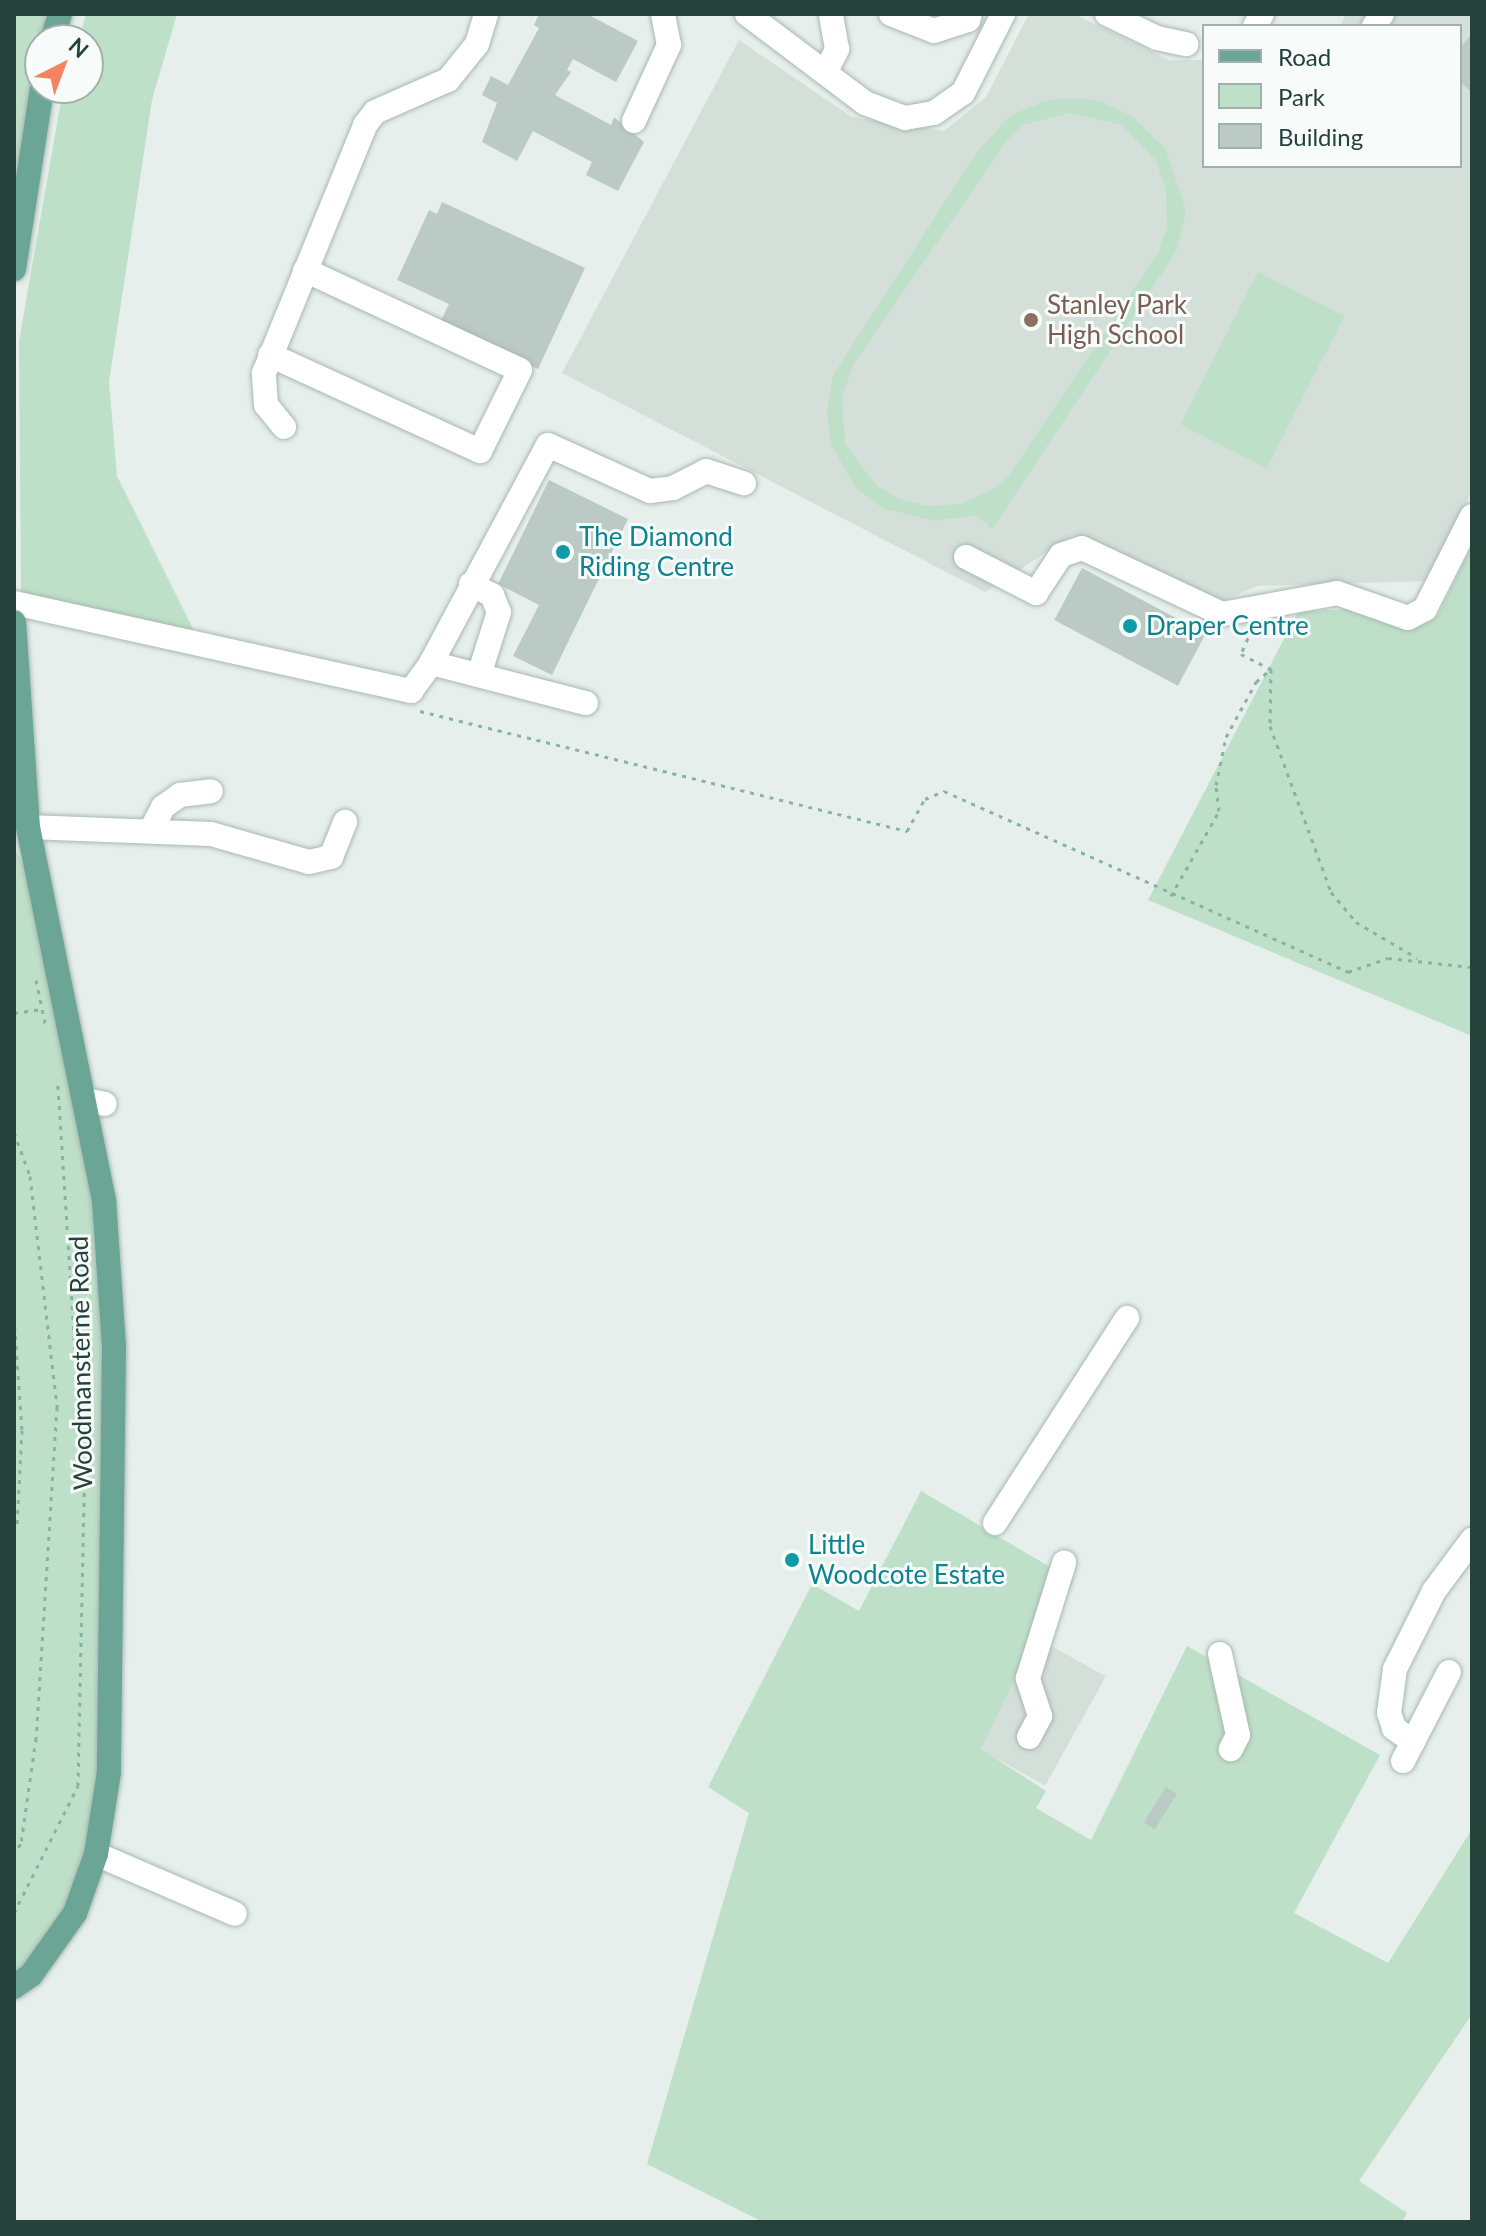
<!DOCTYPE html>
<html>
<head>
<meta charset="utf-8">
<style>
  body { margin:0 }
  #map { position:relative; width:1486px; height:2236px; overflow:hidden; background:#e6efeb; font-family:Lato,sans-serif }
  div>[style] { position:absolute }
  [style*='--x'] { left:calc(var(--x)*1px); top:calc(var(--y)*1px); width:calc(var(--w)*1px); rotate:calc(var(--a)*1deg) }
  .built>* { inset:0; background:#d4dfda; transform-origin:0 0 }
  .green>* { inset:0; background:#bfe0c8; transform-origin:0 0 }
  .building>* { inset:0; background:#bbcac4; transform-origin:0 0 }
  .path>* { height:3px; margin-top:-1.5px; transform-origin:0; background:repeating-linear-gradient(90deg,#86b3a5 0 4px,transparent 0 10px) }
  .roads { filter:drop-shadow(0 0 2px #a8b8b2) drop-shadow(0 0 2px #a8b8b2) }
  .minor>* { height:24px; margin:-12px; padding:0 12px; transform-origin:12px; border-radius:12px; background:#fff }
  .major>* { height:24px; margin:-12px; padding:0 12px; transform-origin:12px; border-radius:12px; background:#6aa596 }
  .dots>* { width:22px; height:22px; translate:-50% -50%; box-sizing:border-box; border:4px solid #f7fbf9; border-radius:50% }
  span { translate:-50% -50%; white-space:nowrap; text-align:center; line-height:1.15; -webkit-text-stroke:6px #f7fbf9; paint-order:stroke }
  .education-label { font-size:26px; color:#785e54 }
  .left { translate:0 -50%; text-align:left }
  .culture-label { font-size:26px; color:#0d838f }
  .street-label { font-size:26px; color:#24423a }
  .frame { position:absolute; inset:0; border:16px solid #24423a; pointer-events:none }
  .legend { position:absolute; left:1202px; top:24px; width:260px; height:144px; box-sizing:border-box; background:#f7fbf9; border:2px solid #a3b1ad; margin:0; padding:10px 14px; list-style:none; font-size:24px; color:#24423a }
  .legend li { display:flex; align-items:center; gap:16px; height:40px }
  .legend b { width:40px; border:2px solid #a3b1ad }
  .north { position:absolute; left:24px; top:24px; width:80px; height:80px; box-sizing:border-box; background:#f7fbf9; border:2px solid #a3b1ad; border-radius:50%; rotate:42deg; font-size:22px; font-weight:700; line-height:32px; text-align:center; color:#24423a }
  .north::after { content:''; display:block; margin:auto; width:28px; height:36px; background:#f4845f; clip-path:polygon(50% 0,100% 100%,50% 72%,0 100%) }
</style>
</head>
<body>
<div id="map">
  <div class="built">
    <div style="clip-path:polygon(1029px 14px,1074px 14px,1169px 60px,1204px 60px,1204px 166px,1460px 166px,1460px 26px,1340px 26px,1346px 14px,1472px 14px,1472px 491px,1429px 581px,1257px 586px,1216px 604px,1073px 535px,985px 592px,562px 373px,739px 40px,852px 117px,944px 131px,986px 97px)"></div>
    <div style="left:1035px;top:1637px;width:81px;height:125px;rotate:29deg"></div>
  </div>
  <div class="green">
    <div style="clip-path:polygon(14px 14px,46px 14px,14px 187px)"></div>
    <div style="clip-path:polygon(86px 14px,177px 14px,152px 100px,109px 382px,117px 476px,194px 631px,21px 597px,19px 341px,62px 95px,65px 88px,88px 88px,88px 40px,79px 40px)"></div>
    <div style="clip-path:polygon(evenodd,1071px 98px,1101px 101px,1132px 116px,1165px 148px,1186px 211px,1176px 252px,992px 529px,977px 515px,935px 521px,882px 508px,855px 487px,831px 444px,827px 412px,833px 375px,977px 152px,1010px 116px,1044px 101px,1071px 98px,1071px 113px,1122px 125px,1156px 161px,1166px 191px,1167px 226px,1158px 253px,1009px 475px,992px 490px,960px 504px,928px 506px,900px 499px,877px 486px,845px 444px,842px 397px,853px 365px,1008px 139px,1022px 125px,1071px 113px)"></div>
    <div style="left:1258px;top:272px;width:97px;height:171px;rotate:27deg"></div>
    <div style="clip-path:polygon(1472px 545px,1472px 1036px,1148px 900px,1298px 612px,1363px 608px,1411px 630px,1438px 615px)"></div>
    <div style="clip-path:polygon(14px 847px,31px 879px,104px 1200px,109px 1772px,75px 1913px,14px 1988px)"></div>
    <div style="clip-path:polygon(921px 1491px,1074px 1581px,1035px 1637px,981px 1749px,1046px 1791px,1036px 1808px,1091px 1840px,1187px 1646px,1380px 1755px,1294px 1913px,1388px 1963px,1472px 1829px,1472px 2014px,1359px 2181px,1407px 2213px,1402px 2222px,763px 2222px,647px 2164px,749px 1813px,708px 1787px,812px 1584px,859px 1611px)"></div>
  </div>
  <div class="building">
    <div style="clip-path:polygon(539px 14px,587px 14px,638px 41px,616px 82px,573px 59px,567px 70px,571px 72px,555px 95px,611px 125px,614px 117px,644px 142px,618px 191px,586px 175px,592px 162px,533px 131px,517px 161px,482px 142px,497px 103px,482px 95px,491px 76px,508px 85px,539px 28px,534px 25px)"></div>
    <div style="clip-path:polygon(1472px 34px,1472px 92px,1460px 82px,1460px 48px)"></div>
    <div style="clip-path:polygon(442px 202px,585px 268px,538px 369px,440px 323px,449px 304px,397px 280px,429px 210px,437px 214px)"></div>
    <div style="clip-path:polygon(549px 480px,628px 519px,552px 675px,513px 656px,539px 605px,498px 584px)"></div>
    <div style="left:1082px;top:568px;width:140px;height:59px;rotate:28deg"></div>
    <div style="left:1166px;top:1787px;width:13px;height:42px;rotate:32deg"></div>
  </div>
  <div class="path">
    <div style="--x:26;--y:73;--w:28;--a:-82"></div>
    <div style="--x:1252;--y:629;--w:27;--a:114"></div>
    <div style="--x:1241;--y:654;--w:34;--a:27"></div>
    <div style="--x:420;--y:711;--w:502;--a:13.84"></div>
    <div style="--x:907;--y:831;--w:37;--a:-61"></div>
    <div style="--x:925;--y:799;--w:21;--a:-23"></div>
    <div style="--x:944;--y:791;--w:443;--a:24.1"></div>
    <div style="--x:1348;--y:972;--w:42;--a:-19.3"></div>
    <div style="--x:1388;--y:958;--w:84;--a:6.1"></div>
    <div style="--x:1171;--y:896;--w:98;--a:-60.5"></div>
    <div style="--x:1219;--y:811;--w:26;--a:-97"></div>
    <div style="--x:1216;--y:785;--w:49;--a:-78.2"></div>
    <div style="--x:1226;--y:737;--w:63;--a:-61.4"></div>
    <div style="--x:1256;--y:682;--w:20;--a:-41"></div>
    <div style="--x:1271;--y:669;--w:57;--a:91"></div>
    <div style="--x:1270;--y:726;--w:177;--a:69.8"></div>
    <div style="--x:1331;--y:892;--w:39;--a:50"></div>
    <div style="--x:1356;--y:922;--w:71;--a:30.5"></div>
    <div style="--x:36;--y:980;--w:44;--a:78.2"></div>
    <div style="--x:14;--y:1013;--w:28;--a:-8"></div>
    <div style="--x:14;--y:1132;--w:47;--a:70"></div>
    <div style="--x:30;--y:1176;--w:233;--a:83.3"></div>
    <div style="--x:57;--y:1407;--w:332;--a:93.6"></div>
    <div style="--x:36;--y:1738;--w:107;--a:98.1"></div>
    <div style="--x:21;--y:1844;--w:10;--a:135"></div>
    <div style="--x:14;--y:1316;--w:114;--a:86"></div>
    <div style="--x:22;--y:1430;--w:95;--a:93"></div>
    <div style="--x:14;--y:1528;--w:53;--a:90"></div>
    <div style="--x:14;--y:1913;--w:142;--a:-63.3"></div>
    <div style="--x:78;--y:1786;--w:297;--a:-88.8"></div>
    <div style="--x:84;--y:1489;--w:405;--a:-93.7"></div>
  </div>
  <div class="roads">
    <div class="minor">
      <div style="--x:747;--y:14;--w:148;--a:37"></div>
      <div style="--x:865;--y:103;--w:43;--a:20.6"></div>
      <div style="--x:905;--y:118;--w:29;--a:-10"></div>
      <div style="--x:934;--y:113;--w:35;--a:-35"></div>
      <div style="--x:963;--y:93;--w:89;--a:-63.1"></div>
      <div style="--x:891;--y:14;--w:46;--a:21.6"></div>
      <div style="--x:934;--y:31;--w:36;--a:-18"></div>
      <div style="--x:968;--y:20;--w:6;--a:-72"></div>
      <div style="--x:1107;--y:14;--w:55;--a:25.6"></div>
      <div style="--x:1157;--y:38;--w:30;--a:12"></div>
      <div style="--x:1255;--y:26;--w:14;--a:-60"></div>
      <div style="--x:1374;--y:26;--w:14;--a:-56"></div>
      <div style="--x:826;--y:71;--w:25;--a:-63"></div>
      <div style="--x:837;--y:49;--w:36;--a:-100"></div>
      <div style="--x:634;--y:121;--w:84;--a:-65.3"></div>
      <div style="--x:669;--y:45;--w:32;--a:-101"></div>
      <div style="--x:270;--y:355;--w:231;--a:24.6"></div>
      <div style="--x:480;--y:451;--w:90;--a:-63.7"></div>
      <div style="--x:520;--y:370;--w:237;--a:-155.1"></div>
      <div style="--x:284;--y:427;--w:28;--a:-129"></div>
      <div style="--x:266;--y:405;--w:32;--a:-94"></div>
      <div style="--x:264;--y:373;--w:268;--a:-67.8"></div>
      <div style="--x:365;--y:125;--w:16;--a:-52"></div>
      <div style="--x:375;--y:112;--w:80;--a:-23.7"></div>
      <div style="--x:448;--y:80;--w:46;--a:-51.1"></div>
      <div style="--x:477;--y:44;--w:31;--a:-73"></div>
      <div style="--x:966;--y:557;--w:79;--a:27.2"></div>
      <div style="--x:1036;--y:593;--w:45;--a:-56.7"></div>
      <div style="--x:1061;--y:555;--w:22;--a:-18"></div>
      <div style="--x:1082;--y:548;--w:155;--a:25.2"></div>
      <div style="--x:1222;--y:614;--w:117;--a:-10.3"></div>
      <div style="--x:1337;--y:593;--w:75;--a:19.4"></div>
      <div style="--x:1408;--y:618;--w:19;--a:-28"></div>
      <div style="--x:1425;--y:609;--w:104;--a:-63.2"></div>
      <div style="--x:471;--y:584;--w:24;--a:28"></div>
      <div style="--x:492;--y:595;--w:18;--a:68"></div>
      <div style="--x:499;--y:612;--w:66;--a:107.6"></div>
      <div style="--x:14;--y:603;--w:407;--a:12.5"></div>
      <div style="--x:411;--y:691;--w:34;--a:-54"></div>
      <div style="--x:431;--y:663;--w:160;--a:14.5"></div>
      <div style="--x:431;--y:663;--w:247;--a:-61.8"></div>
      <div style="--x:548;--y:445;--w:112;--a:24.3"></div>
      <div style="--x:650;--y:491;--w:23;--a:-7"></div>
      <div style="--x:673;--y:488;--w:37;--a:-27"></div>
      <div style="--x:706;--y:471;--w:40;--a:18"></div>
      <div style="--x:28;--y:827;--w:183;--a:2.2"></div>
      <div style="--x:211;--y:834;--w:102;--a:15.9"></div>
      <div style="--x:309;--y:862;--w:23;--a:-13"></div>
      <div style="--x:331;--y:857;--w:38;--a:-68"></div>
      <div style="--x:151;--y:830;--w:26;--a:-62"></div>
      <div style="--x:163;--y:807;--w:21;--a:-35"></div>
      <div style="--x:180;--y:795;--w:31;--a:-7"></div>
      <div style="--x:85;--y:1100;--w:20;--a:11"></div>
      <div style="--x:995;--y:1523;--w:244;--a:-57.2"></div>
      <div style="--x:1220;--y:1654;--w:83;--a:77.5"></div>
      <div style="--x:1238;--y:1735;--w:16;--a:117"></div>
      <div style="--x:1029;--y:1737;--w:24;--a:-62"></div>
      <div style="--x:1040;--y:1716;--w:40;--a:-108"></div>
      <div style="--x:1028;--y:1678;--w:121;--a:-72.6"></div>
      <div style="--x:1413;--y:1742;--w:24;--a:-144"></div>
      <div style="--x:1394;--y:1728;--w:16;--a:-108"></div>
      <div style="--x:1389;--y:1713;--w:44;--a:-82.2"></div>
      <div style="--x:1395;--y:1669;--w:87;--a:-63.4"></div>
      <div style="--x:1434;--y:1591;--w:64;--a:-53.3"></div>
      <div style="--x:1403;--y:1761;--w:100;--a:-62.7"></div>
      <div style="--x:96;--y:1854;--w:151;--a:23.3"></div>
    </div>
    <div class="major">
      <div style="--x:52;--y:40;--w:27;--a:-73"></div>
      <div style="--x:14;--y:269;--w:183;--a:-81.2"></div>
      <div style="--x:14;--y:622;--w:205;--a:86.1"></div>
      <div style="--x:28;--y:827;--w:381;--a:78.5"></div>
      <div style="--x:104;--y:1200;--w:147;--a:86.1"></div>
      <div style="--x:114;--y:1347;--w:425;--a:90.7"></div>
      <div style="--x:109;--y:1772;--w:83;--a:99"></div>
      <div style="--x:96;--y:1854;--w:63;--a:109.6"></div>
      <div style="--x:75;--y:1913;--w:76;--a:125.4"></div>
      <div style="--x:31;--y:1975;--w:21;--a:145"></div>
    </div>
  </div>
  <div class="dots">
    <div style="left:1031px;top:320px;background:#8d6e63"></div>
    <div style="left:563px;top:552px;background:#0f9aa8"></div>
    <div style="left:1130px;top:626px;background:#0f9aa8"></div>
    <div style="left:792px;top:1560px;background:#0f9aa8"></div>
  </div>
  <div class="education-label">
    <span class="left" style="left:1047px;top:320px">Stanley Park<br>High School</span>
  </div>
  <div class="culture-label">
    <span class="left" style="left:579px;top:552px">The Diamond<br>Riding Centre</span>
    <span class="left" style="left:1146px;top:626px">Draper Centre</span>
    <span class="left" style="left:808px;top:1560px">Little<br>Woodcote Estate</span>
  </div>
  <div class="street-label">
    <span style="left:81px;top:1363px;rotate:-91deg">Woodmansterne Road</span>
  </div>
  <div class="frame"></div>
  <ul class="legend">
  <li><b style="height:10px;background:#6aa596"></b>Road</li>
  <li><b style="height:22px;background:#bfe0c8"></b>Park</li>
  <li><b style="height:22px;background:#bbcac4"></b>Building</li>
  </ul>
  <div class="north">N</div>
</div>
</body>
</html>
